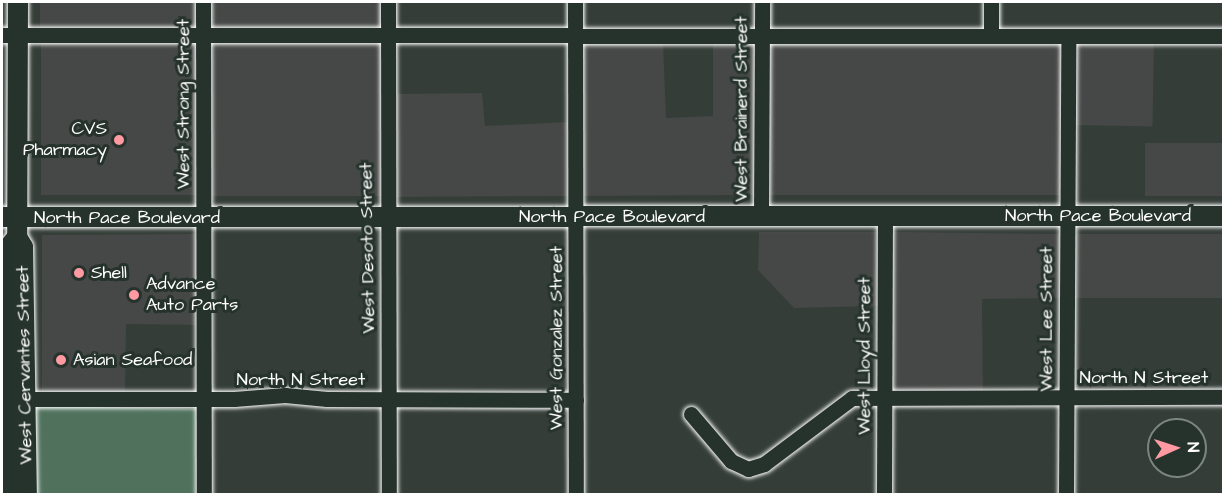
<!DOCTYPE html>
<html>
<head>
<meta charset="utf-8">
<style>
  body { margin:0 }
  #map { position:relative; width:1225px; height:496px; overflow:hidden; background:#343d38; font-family:"Architects Daughter",sans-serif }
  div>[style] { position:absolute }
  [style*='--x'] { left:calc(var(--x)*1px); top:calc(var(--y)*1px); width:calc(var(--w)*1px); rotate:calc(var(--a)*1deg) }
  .built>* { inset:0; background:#454846; transform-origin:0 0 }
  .green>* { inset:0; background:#50725d; transform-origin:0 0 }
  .roads { filter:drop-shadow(0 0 2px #fff) drop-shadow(0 0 2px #fff) }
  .minor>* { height:15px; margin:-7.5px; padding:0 7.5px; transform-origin:7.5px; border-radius:7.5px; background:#26332d }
  .major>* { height:20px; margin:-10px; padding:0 10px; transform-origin:10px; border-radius:10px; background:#26332d }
  .dots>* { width:16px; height:16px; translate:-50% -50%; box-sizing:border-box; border:3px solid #26332d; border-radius:50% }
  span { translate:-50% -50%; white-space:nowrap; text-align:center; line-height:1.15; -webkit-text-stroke:6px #26332d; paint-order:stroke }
  .street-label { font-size:18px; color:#fff }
  .poi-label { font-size:18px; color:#fff }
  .right { translate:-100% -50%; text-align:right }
  .left { translate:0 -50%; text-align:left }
  .frame { position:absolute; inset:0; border:3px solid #fff; pointer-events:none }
  .north { position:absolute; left:1147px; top:418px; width:60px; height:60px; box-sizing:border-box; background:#26332d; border:2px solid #7d8581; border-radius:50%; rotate:87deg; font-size:16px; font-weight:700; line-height:24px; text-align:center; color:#fff }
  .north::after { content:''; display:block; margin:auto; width:21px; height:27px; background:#ff9aa2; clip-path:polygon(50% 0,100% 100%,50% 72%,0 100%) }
</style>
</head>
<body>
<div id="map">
  <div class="built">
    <div style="left:40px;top:2px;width:156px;height:27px"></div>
    <div style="left:210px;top:2px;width:171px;height:28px"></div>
    <div style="left:41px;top:41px;width:156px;height:154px"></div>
    <div style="left:210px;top:41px;width:171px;height:155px"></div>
    <div style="clip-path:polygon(582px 41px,663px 41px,666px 118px,713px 116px,713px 41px,755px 41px,755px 195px,583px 196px)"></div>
    <div style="left:768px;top:41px;width:293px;height:154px"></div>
    <div style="left:1074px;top:41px;width:80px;height:84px;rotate:1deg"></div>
    <div style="clip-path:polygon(482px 93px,485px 126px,568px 122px,569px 196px,396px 197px,393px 94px)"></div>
    <div style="left:1223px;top:143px;width:53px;height:78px;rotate:90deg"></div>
    <div style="clip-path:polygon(759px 232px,879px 232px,878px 306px,794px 308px,758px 270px)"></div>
    <div style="clip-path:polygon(892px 232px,1060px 234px,1060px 298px,982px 299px,983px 392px,891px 392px)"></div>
    <div style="clip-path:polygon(197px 234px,197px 325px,126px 324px,125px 393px,42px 393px,42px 235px)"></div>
    <div style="left:1073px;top:234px;width:150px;height:64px"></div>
  </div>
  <div class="green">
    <div style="left:31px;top:406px;width:166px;height:88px;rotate:1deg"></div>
  </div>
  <div class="roads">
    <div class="minor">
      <div style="--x:203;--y:2;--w:492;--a:89.9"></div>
      <div style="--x:388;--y:2;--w:492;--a:89.9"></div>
      <div style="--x:575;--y:2;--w:492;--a:89.9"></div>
      <div style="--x:991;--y:2;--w:34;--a:90"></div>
      <div style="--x:2;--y:35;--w:1222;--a:0.05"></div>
      <div style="--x:761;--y:217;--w:215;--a:-89.7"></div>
      <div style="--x:26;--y:399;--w:208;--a:0"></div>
      <div style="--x:234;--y:399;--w:51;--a:-4.5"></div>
      <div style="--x:285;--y:395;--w:42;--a:5.4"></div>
      <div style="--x:327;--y:399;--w:249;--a:0.2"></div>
      <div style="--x:691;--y:414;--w:62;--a:49.6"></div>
      <div style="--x:731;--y:461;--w:19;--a:25"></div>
      <div style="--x:748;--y:469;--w:17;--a:-17"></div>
      <div style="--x:764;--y:464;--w:110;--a:-36.9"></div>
      <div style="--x:852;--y:398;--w:372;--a:-0.2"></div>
      <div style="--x:884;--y:494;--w:277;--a:-89.8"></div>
      <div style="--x:1066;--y:494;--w:458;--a:-89.7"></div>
    </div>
    <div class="major">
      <div style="--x:18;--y:2;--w:235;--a:90.2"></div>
      <div style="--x:17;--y:237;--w:12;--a:59"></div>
      <div style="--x:23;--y:247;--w:247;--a:89.1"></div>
      <div style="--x:2;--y:217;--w:1222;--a:-0.05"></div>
      <div style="--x:10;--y:494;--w:247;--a:-90.2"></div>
      <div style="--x:9;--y:247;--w:13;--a:-51"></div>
    </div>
  </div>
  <div class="dots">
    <div style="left:119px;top:140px;background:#ff9aa2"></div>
    <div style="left:79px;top:273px;background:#ff9aa2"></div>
    <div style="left:134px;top:295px;background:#ff9aa2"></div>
    <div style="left:61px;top:360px;background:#ff9aa2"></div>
  </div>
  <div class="street-label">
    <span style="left:184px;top:104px;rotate:-90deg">West Strong Street</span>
    <span style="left:742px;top:109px;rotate:-90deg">West Brainerd Street</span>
    <span style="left:1098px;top:216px">North Pace Boulevard</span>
    <span style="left:612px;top:217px">North Pace Boulevard</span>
    <span style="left:127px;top:218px">North Pace Boulevard</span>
    <span style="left:368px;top:248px;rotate:-91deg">West Desoto Street</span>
    <span style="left:1047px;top:319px;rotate:-90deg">West Lee Street</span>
    <span style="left:557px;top:338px;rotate:-90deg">West Gonzalez Street</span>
    <span style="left:865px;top:356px;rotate:-90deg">West Lloyd Street</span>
    <span style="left:25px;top:365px;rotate:-91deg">West Cervantes Street</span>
    <span style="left:1144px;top:378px">North N Street</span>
    <span style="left:301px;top:380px">North N Street</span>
  </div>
  <div class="poi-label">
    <span class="right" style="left:107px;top:140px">CVS<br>Pharmacy</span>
    <span class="left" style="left:91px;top:273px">Shell</span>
    <span class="left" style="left:146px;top:295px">Advance<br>Auto Parts</span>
    <span class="left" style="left:73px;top:360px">Asian Seafood</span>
  </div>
  <div class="frame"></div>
  <div class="north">N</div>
</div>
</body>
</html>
